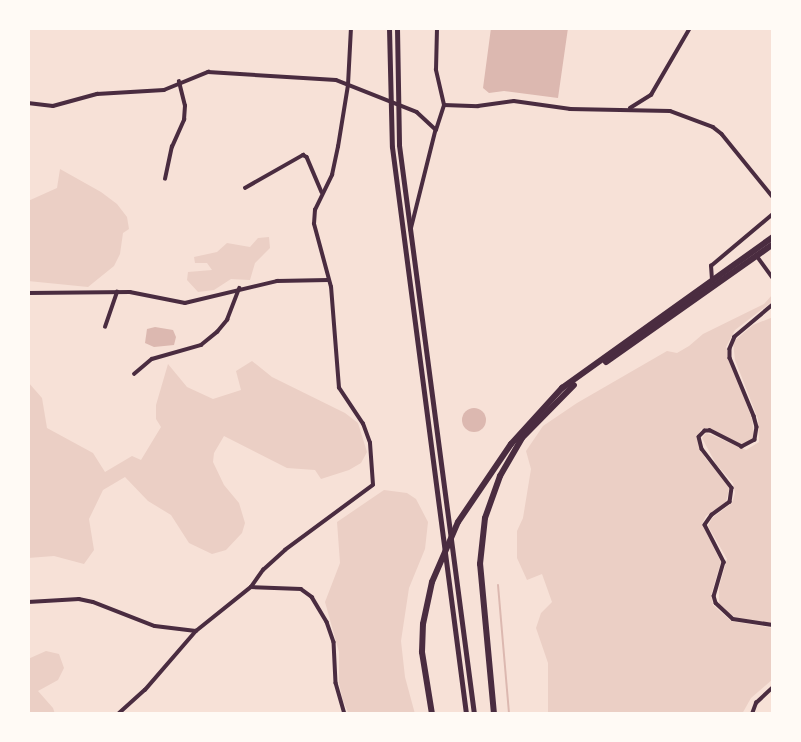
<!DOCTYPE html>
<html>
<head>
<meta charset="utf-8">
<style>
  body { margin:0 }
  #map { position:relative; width:801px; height:742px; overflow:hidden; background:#f7e1d7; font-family:"Source Sans 3",sans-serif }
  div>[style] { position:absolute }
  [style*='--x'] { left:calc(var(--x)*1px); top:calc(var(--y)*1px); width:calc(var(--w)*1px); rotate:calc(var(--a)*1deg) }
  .green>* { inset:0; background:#ebcfc5 }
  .water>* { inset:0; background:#dcb8b0 }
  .round { border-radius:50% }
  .stream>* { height:2px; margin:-1px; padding:0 1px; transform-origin:1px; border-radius:1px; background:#dcb8b0 }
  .minor>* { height:3.5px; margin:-1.75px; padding:0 1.75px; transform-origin:1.75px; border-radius:1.75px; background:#4a2c40 }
  .trunk>* { height:5px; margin:-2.5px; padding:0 2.5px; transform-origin:2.5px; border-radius:2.5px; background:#4a2c40 }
  .motorway>* { height:6px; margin:-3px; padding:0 3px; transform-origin:3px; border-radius:3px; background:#4a2c40 }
  span { translate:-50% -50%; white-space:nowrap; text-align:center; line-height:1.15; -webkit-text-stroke:5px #fffaf5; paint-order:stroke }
  .frame { position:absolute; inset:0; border:30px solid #fffaf5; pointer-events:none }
</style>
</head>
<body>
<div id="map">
  <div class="green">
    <div style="clip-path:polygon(60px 169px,101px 192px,117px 204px,127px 217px,129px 229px,123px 233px,120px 254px,114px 266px,88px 287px,28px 281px,28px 201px,57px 188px)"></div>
    <div style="clip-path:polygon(269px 237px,270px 248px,255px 263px,250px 280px,231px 279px,214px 290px,198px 292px,187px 280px,188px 272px,212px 270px,207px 263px,195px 263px,194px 257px,217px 252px,227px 243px,250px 247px,258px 238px)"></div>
    <div style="clip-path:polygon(773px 294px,773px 301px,735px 330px,726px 347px,752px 419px,754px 437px,747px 444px,740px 444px,708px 428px,701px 429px,697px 438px,705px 458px,726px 481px,729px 489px,726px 502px,706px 516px,702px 524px,721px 562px,711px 595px,713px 605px,731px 621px,773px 628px,773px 679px,751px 698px,742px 714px,548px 714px,548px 663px,536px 628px,541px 613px,552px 602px,542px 574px,527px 580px,517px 558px,517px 531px,523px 518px,531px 469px,526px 451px,543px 426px,577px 403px,667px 351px,677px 353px,689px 346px,703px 334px,764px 304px)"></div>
    <div style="clip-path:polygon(773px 317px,773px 623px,767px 624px,737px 619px,719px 605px,719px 587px,727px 559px,708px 526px,712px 518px,732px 503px,735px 493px,733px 483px,716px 464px,702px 438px,706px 433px,712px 435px,746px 450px,759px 442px,758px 419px,735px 360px,733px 342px,753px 325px)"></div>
    <div style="clip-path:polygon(252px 361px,272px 377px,345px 413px,358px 423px,367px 452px,361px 463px,349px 470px,321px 479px,315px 470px,287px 468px,224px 436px,214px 453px,213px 462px,224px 485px,239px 503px,245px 523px,242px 533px,226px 550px,212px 554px,189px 543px,171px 515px,148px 501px,125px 477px,103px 490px,89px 519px,94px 550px,84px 564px,54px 556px,28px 558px,28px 382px,42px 398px,47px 428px,93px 453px,105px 472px,132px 456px,141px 460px,161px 427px,156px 419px,156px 405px,168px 364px,187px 387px,213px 399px,241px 390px,236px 371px)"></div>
    <div style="clip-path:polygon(384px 490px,407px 493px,416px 499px,428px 522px,425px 549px,409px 588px,401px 641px,405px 677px,415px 714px,349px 714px,343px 701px,339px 683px,339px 652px,325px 602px,340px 563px,337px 522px)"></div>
    <div style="clip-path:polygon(46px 651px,59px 654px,64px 668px,58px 680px,38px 691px,53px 708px,55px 714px,28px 714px,28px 659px)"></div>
  </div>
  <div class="water">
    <div style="clip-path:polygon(491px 28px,568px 28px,558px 98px,504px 91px,489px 93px,483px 88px)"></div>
    <div style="clip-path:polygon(155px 327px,173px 330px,176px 337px,174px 345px,154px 347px,145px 343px,147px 329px)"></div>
    <div class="round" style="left:462px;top:408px;width:24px;height:24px"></div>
  </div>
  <div class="stream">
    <div style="--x:498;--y:585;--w:129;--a:85.1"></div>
  </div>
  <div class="minor">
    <div style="--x:28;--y:103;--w:25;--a:7"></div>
    <div style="--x:53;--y:106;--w:46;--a:-15.3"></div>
    <div style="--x:97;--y:94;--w:67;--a:-3.4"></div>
    <div style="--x:164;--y:90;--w:48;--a:-22.2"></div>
    <div style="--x:208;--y:72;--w:128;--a:3.6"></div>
    <div style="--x:336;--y:80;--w:87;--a:21.6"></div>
    <div style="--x:417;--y:112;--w:26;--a:43"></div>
    <div style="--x:436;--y:130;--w:103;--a:104"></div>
    <div style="--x:444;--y:105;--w:34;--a:2"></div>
    <div style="--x:478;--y:106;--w:36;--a:-8"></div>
    <div style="--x:514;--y:101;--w:57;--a:8.1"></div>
    <div style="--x:570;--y:109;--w:100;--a:1.1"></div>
    <div style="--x:670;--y:111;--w:46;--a:20.4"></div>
    <div style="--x:713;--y:127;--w:11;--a:38"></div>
    <div style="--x:722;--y:134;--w:81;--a:51"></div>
    <div style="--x:630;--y:108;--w:25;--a:-32"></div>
    <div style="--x:651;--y:95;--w:78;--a:-59.8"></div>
    <div style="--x:436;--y:130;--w:26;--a:-72"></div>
    <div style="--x:444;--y:105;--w:36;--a:-103"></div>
    <div style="--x:436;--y:70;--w:42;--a:-88.6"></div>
    <div style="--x:165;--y:179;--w:33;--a:-78"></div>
    <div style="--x:172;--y:147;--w:30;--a:-66"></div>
    <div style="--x:184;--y:120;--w:14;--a:-86"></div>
    <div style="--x:185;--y:106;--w:25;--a:-104"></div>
    <div style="--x:245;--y:188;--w:67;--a:-29.6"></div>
    <div style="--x:303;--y:155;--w:4;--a:27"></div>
    <div style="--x:307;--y:157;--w:38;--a:67"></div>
    <div style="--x:757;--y:256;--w:27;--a:54"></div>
    <div style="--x:712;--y:280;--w:14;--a:-94"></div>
    <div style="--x:711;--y:266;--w:81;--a:-40"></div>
    <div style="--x:28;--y:293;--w:102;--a:-0.6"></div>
    <div style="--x:130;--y:292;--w:56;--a:11.3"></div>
    <div style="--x:185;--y:303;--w:95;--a:-13.4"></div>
    <div style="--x:277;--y:281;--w:51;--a:-1.1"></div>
    <div style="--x:773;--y:305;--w:50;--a:139.9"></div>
    <div style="--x:735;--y:337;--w:13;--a:113"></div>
    <div style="--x:730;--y:349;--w:9;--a:90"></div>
    <div style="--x:730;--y:358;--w:63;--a:67.5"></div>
    <div style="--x:754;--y:416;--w:11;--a:75"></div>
    <div style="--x:757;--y:427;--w:13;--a:99"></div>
    <div style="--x:755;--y:440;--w:15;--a:152"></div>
    <div style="--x:742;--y:447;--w:36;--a:-153"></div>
    <div style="--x:710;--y:431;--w:5;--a:180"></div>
    <div style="--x:705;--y:431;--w:8;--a:135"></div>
    <div style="--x:699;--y:437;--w:12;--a:76"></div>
    <div style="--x:702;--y:449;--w:49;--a:52.4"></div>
    <div style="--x:732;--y:488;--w:14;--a:98"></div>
    <div style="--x:730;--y:502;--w:22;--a:144"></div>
    <div style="--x:712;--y:515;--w:12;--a:125"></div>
    <div style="--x:705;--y:525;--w:42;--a:62.8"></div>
    <div style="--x:724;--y:562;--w:35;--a:106"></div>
    <div style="--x:714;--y:596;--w:7;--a:74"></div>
    <div style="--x:716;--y:603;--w:23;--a:43"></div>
    <div style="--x:733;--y:619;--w:40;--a:8.5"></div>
    <div style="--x:105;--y:327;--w:37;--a:-71"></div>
    <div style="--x:134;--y:374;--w:23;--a:-40"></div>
    <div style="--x:152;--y:359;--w:51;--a:-15.9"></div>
    <div style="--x:201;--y:345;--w:21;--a:-39"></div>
    <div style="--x:217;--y:332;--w:16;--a:-50"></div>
    <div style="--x:227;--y:320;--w:34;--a:-69"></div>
    <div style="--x:251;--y:587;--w:21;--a:-55"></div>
    <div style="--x:263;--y:570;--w:30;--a:-42"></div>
    <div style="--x:285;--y:550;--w:109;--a:-36.5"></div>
    <div style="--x:373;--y:485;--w:42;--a:-94.1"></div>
    <div style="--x:370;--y:443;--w:20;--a:-110"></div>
    <div style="--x:363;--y:424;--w:43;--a:-123.7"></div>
    <div style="--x:339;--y:388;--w:101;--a:-94.5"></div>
    <div style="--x:331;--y:287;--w:65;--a:-105.1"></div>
    <div style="--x:314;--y:224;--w:14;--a:-86"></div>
    <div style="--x:315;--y:210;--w:39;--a:-64"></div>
    <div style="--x:332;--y:175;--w:29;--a:-78"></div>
    <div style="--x:338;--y:147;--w:63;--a:-80.8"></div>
    <div style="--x:348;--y:85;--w:57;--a:-87"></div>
    <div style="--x:28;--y:602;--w:51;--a:-3.4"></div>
    <div style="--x:79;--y:599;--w:14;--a:12"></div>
    <div style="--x:93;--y:602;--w:66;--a:21.2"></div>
    <div style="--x:155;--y:626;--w:41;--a:7"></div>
    <div style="--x:196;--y:631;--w:70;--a:-38.7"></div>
    <div style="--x:251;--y:587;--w:50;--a:2.3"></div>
    <div style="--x:301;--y:589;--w:14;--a:36"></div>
    <div style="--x:312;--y:597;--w:29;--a:59"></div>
    <div style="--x:327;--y:622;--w:21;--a:71"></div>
    <div style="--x:334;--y:642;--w:41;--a:87.2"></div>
    <div style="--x:336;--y:683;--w:32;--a:74"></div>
    <div style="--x:118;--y:714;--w:36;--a:-42"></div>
    <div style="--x:145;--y:690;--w:78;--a:-49.2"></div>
    <div style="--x:752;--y:714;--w:12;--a:-70"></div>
    <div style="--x:756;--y:703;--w:23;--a:-43"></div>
  </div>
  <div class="trunk">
    <div style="--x:389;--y:28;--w:119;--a:88.6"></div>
    <div style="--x:392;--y:147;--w:572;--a:82.56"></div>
    <div style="--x:397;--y:28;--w:117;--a:89"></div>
    <div style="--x:399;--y:145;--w:574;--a:82.49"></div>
  </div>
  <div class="motorway">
    <div style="--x:606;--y:362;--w:204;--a:-35.2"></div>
    <div style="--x:432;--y:714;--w:63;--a:-99.2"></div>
    <div style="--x:422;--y:652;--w:28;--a:-88"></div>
    <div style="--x:423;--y:624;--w:43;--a:-77.9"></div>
    <div style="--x:432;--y:582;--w:65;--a:-66.6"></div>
    <div style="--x:458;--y:522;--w:94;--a:-55.8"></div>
    <div style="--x:511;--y:444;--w:76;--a:-47.7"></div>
    <div style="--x:562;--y:388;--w:259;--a:-35.6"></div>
    <div style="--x:494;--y:714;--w:151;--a:-95.3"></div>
    <div style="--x:480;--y:564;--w:46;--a:-83.8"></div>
    <div style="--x:485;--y:518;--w:45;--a:-70.3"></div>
    <div style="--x:500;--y:476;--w:44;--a:-59.9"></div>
    <div style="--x:522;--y:438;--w:74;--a:-45.5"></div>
  </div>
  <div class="frame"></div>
</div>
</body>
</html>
